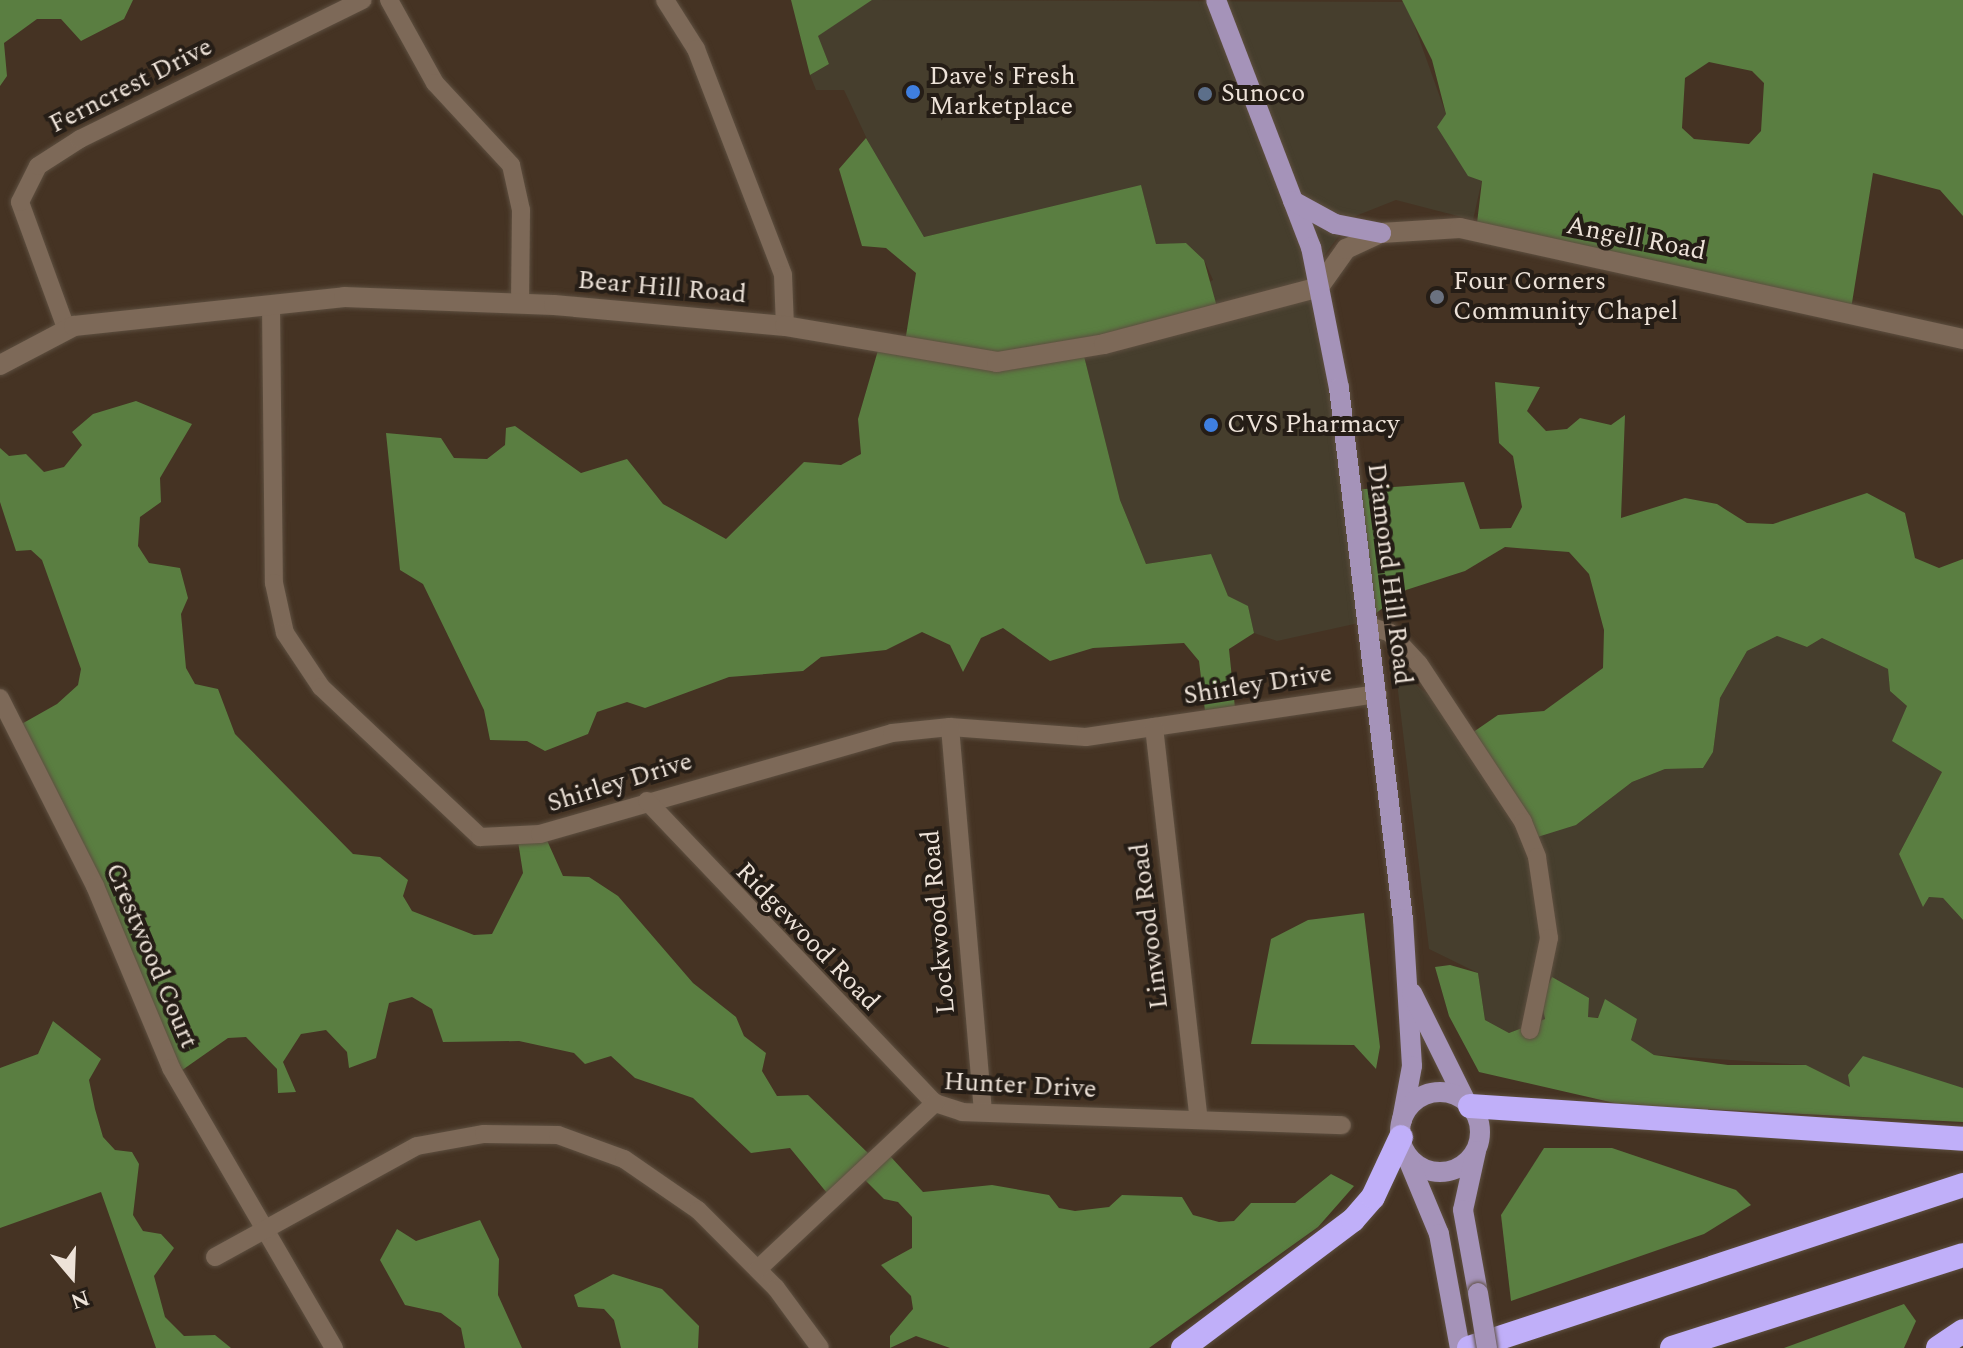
<!DOCTYPE html>
<html>
<head>
<meta charset="utf-8">
<style>
  body { margin:0 }
  #map { position:relative; width:1963px; height:1348px; overflow:hidden; background:#453323; font-family:Spectral,serif }
  div>[style] { position:absolute }
  [style*='--x'] { left:calc(var(--x)*1px); top:calc(var(--y)*1px); width:calc(var(--w)*1px); rotate:calc(var(--a)*1deg) }
  .commercial>* { inset:0; background:#463e2d }
  .forest>* { inset:0; background:#5a7e41 }
  .roads { filter:drop-shadow(0 0 2px #5d4f40) drop-shadow(0 0 2px #5d4f40) }
  .minor>* { height:18px; margin:-9px; padding:0 9px; transform-origin:9px; border-radius:9px; background:#7d6958 }
  .tertiary>* { height:20px; margin:-10px; padding:0 10px; transform-origin:10px; border-radius:10px; background:#7d6958 }
  .secondary>* { height:20px; margin:-10px; padding:0 10px; transform-origin:10px; border-radius:10px; background:#7d6958 }
  .primary>* { height:20px; margin:-10px; padding:0 10px; transform-origin:10px; border-radius:10px; background:#a593b9 }
  .primary>.ring { margin:-10px; padding:0; box-sizing:content-box; background:none; border:20px solid #a593b9; border-radius:50% }
  .motorway>* { height:24px; margin:-12px; padding:0 12px; transform-origin:12px; border-radius:12px; background:#c0aff9 }
  .bridges { filter:drop-shadow(0 0 2px #5d4f40) drop-shadow(0 0 2px #5d4f40) }
  .primary-bridge>* { height:20px; margin:-10px; padding:0 10px; transform-origin:10px; border-radius:10px; background:#a593b9 }
  .dots>* { width:22px; height:22px; translate:-50% -50%; box-sizing:border-box; border:4px solid #251d16; border-radius:50% }
  span { translate:-50% -50%; white-space:nowrap; text-align:center; line-height:1.15; -webkit-text-stroke:8px #251d16; paint-order:stroke }
  .poi-label { font-size:26px; color:#ede2d8 }
  .left { translate:0 -50%; text-align:left }
  .street-label { font-size:26px; color:#ede2d8 }
  .north { position:absolute; left:32px; top:1236px; width:80px; height:80px; -webkit-text-stroke:6px #251d16; paint-order:stroke; rotate:161deg; font-size:22px; font-weight:700; line-height:32px; text-align:center; color:#ede2d8 }
  .north::after { content:''; display:block; margin:auto; width:28px; height:36px; background:#ede2d8; clip-path:polygon(50% 0,100% 100%,50% 72%,0 100%) }
</style>
</head>
<body>
<div id="map">
  <div class="commercial">
    <div style="clip-path:polygon(872px 0,1406px 2px,1446px 114px,1482px 180px,1473px 220px,1396px 200px,1353px 217px,1317px 265px,1377px 619px,1277px 641px,1254px 633px,1248px 607px,1228px 596px,1210px 554px,1146px 564px,1120px 500px,1081px 344px,1213px 280px,1204px 260px,1186px 243px,1156px 245px,1141px 186px,924px 237px,889px 186px,844px 90px,816px 90px,810px 75px,829px 64px,817px 36px)"></div>
    <div style="clip-path:polygon(1777px 636px,1807px 647px,1822px 638px,1888px 669px,1890px 691px,1907px 706px,1942px 772px,1899px 854px,1923px 906px,1929px 897px,1943px 898px,1963px 920px,1963px 1088px,1851px 1088px,1806px 1065px,1654px 1055px,1630px 1040px,1637px 1019px,1587px 1017px,1579px 998px,1552px 978px,1541px 1000px,1546px 1019px,1509px 1033px,1485px 1020px,1478px 973px,1429px 949px,1395px 666px,1576px 825px,1632px 782px,1665px 769px,1703px 768px,1713px 752px,1720px 698px,1747px 651px)"></div>
  </div>
  <div class="forest">
    <div style="clip-path:polygon(0 0,133px 0,124px 19px,81px 41px,61px 19px,37px 19px,4px 43px,7px 76px,0 86px)"></div>
    <div style="clip-path:polygon(791px 0,872px 0,818px 36px,829px 64px,810px 75px)"></div>
    <div style="clip-path:polygon(evenodd,1402px 0,1963px 0,1963px 216px,1940px 190px,1873px 173px,1851px 309px,1477px 223px,1482px 181px,1468px 176px,1437px 127px,1446px 114px,1432px 60px,1402px 0,1709px 62px,1752px 71px,1764px 83px,1761px 131px,1749px 144px,1694px 139px,1682px 128px,1685px 78px,1709px 62px)"></div>
    <div style="clip-path:polygon(866px 138px,924px 237px,1141px 185px,1156px 244px,1186px 243px,1204px 260px,1217px 307px,1081px 344px,1120px 500px,1146px 564px,1211px 554px,1228px 596px,1248px 606px,1254px 633px,1229px 649px,1235px 708px,1205px 711px,1199px 661px,1184px 643px,1093px 648px,1050px 661px,1003px 628px,981px 638px,963px 672px,950px 645px,922px 632px,886px 650px,821px 657px,803px 671px,729px 677px,645px 708px,627px 702px,597px 712px,588px 734px,545px 751px,527px 741px,490px 740px,484px 710px,423px 584px,400px 570px,386px 433px,441px 438px,454px 458px,487px 459px,505px 445px,506px 428px,515px 426px,581px 473px,627px 459px,663px 504px,726px 539px,804px 462px,841px 465px,861px 454px,858px 419px,881px 340px,905px 342px,916px 273px,886px 248px,862px 246px,839px 169px)"></div>
    <div style="clip-path:polygon(1495px 382px,1540px 387px,1527px 411px,1546px 431px,1567px 429px,1580px 418px,1611px 425px,1625px 415px,1621px 518px,1685px 498px,1717px 504px,1747px 523px,1773px 524px,1867px 493px,1905px 513px,1915px 558px,1939px 568px,1963px 559px,1963px 920px,1943px 898px,1929px 897px,1923px 907px,1899px 854px,1942px 772px,1892px 741px,1907px 706px,1890px 691px,1888px 669px,1822px 638px,1807px 647px,1777px 636px,1747px 651px,1720px 698px,1713px 752px,1703px 768px,1665px 769px,1632px 782px,1576px 825px,1531px 839px,1469px 735px,1498px 715px,1544px 711px,1603px 668px,1604px 630px,1589px 574px,1569px 552px,1505px 547px,1465px 571px,1406px 590px,1375px 614px,1351px 490px,1464px 482px,1480px 529px,1511px 528px,1522px 507px,1513px 456px,1499px 443px)"></div>
    <div style="clip-path:polygon(136px 401px,192px 424px,160px 478px,161px 502px,140px 517px,138px 546px,149px 563px,180px 568px,188px 598px,181px 614px,186px 668px,195px 684px,218px 689px,235px 734px,353px 854px,380px 857px,408px 880px,403px 896px,412px 911px,474px 935px,492px 934px,523px 873px,517px 835px,541px 827px,563px 876px,589px 877px,618px 896px,693px 983px,736px 1017px,744px 1036px,766px 1053px,762px 1071px,777px 1096px,808px 1095px,868px 1153px,880px 1145px,923px 1192px,992px 1185px,1049px 1195px,1059px 1208px,1075px 1211px,1109px 1207px,1122px 1195px,1182px 1197px,1193px 1215px,1219px 1222px,1234px 1221px,1251px 1203px,1295px 1203px,1331px 1174px,1354px 1186px,1318px 1227px,1149px 1348px,950px 1348px,916px 1336px,890px 1348px,890px 1336px,913px 1309px,911px 1296px,881px 1265px,912px 1248px,912px 1217px,898px 1202px,884px 1199px,856px 1171px,827px 1193px,790px 1148px,751px 1153px,693px 1098px,635px 1078px,611px 1056px,585px 1064px,574px 1053px,519px 1041px,443px 1042px,432px 1009px,412px 997px,389px 1003px,376px 1058px,349px 1068px,347px 1052px,326px 1030px,301px 1034px,283px 1062px,296px 1092px,278px 1093px,277px 1069px,246px 1037px,228px 1038px,178px 1073px,18px 726px,57px 704px,78px 685px,81px 669px,42px 560px,31px 550px,16px 551px,0 502px,0 448px,9px 456px,26px 454px,44px 472px,64px 467px,82px 445px,72px 432px,93px 414px)"></div>
    <div style="clip-path:polygon(1364px 913px,1380px 1047px,1376px 1069px,1354px 1045px,1251px 1044px,1271px 939px,1308px 920px)"></div>
    <div style="clip-path:polygon(1450px 965px,1478px 973px,1485px 1020px,1509px 1033px,1545px 1019px,1541px 1000px,1552px 977px,1589px 998px,1588px 1017px,1598px 1018px,1605px 999px,1637px 1019px,1631px 1040px,1654px 1055px,1728px 1065px,1806px 1065px,1850px 1087px,1848px 1075px,1863px 1056px,1963px 1088px,1963px 1122px,1623px 1105px,1479px 1072px,1449px 1016px,1435px 967px)"></div>
    <div style="clip-path:polygon(53px 1021px,101px 1059px,89px 1080px,95px 1109px,103px 1137px,115px 1150px,132px 1152px,139px 1164px,133px 1215px,143px 1231px,161px 1234px,174px 1248px,154px 1276px,165px 1317px,184px 1336px,215px 1335px,231px 1348px,156px 1348px,101px 1192px,0 1228px,0 1068px,38px 1054px)"></div>
    <div style="clip-path:polygon(1544px 1148px,1612px 1148px,1736px 1190px,1751px 1205px,1704px 1234px,1511px 1301px,1501px 1215px)"></div>
    <div style="clip-path:polygon(480px 1220px,499px 1259px,498px 1295px,522px 1348px,465px 1348px,461px 1328px,441px 1313px,405px 1305px,380px 1260px,397px 1229px,416px 1241px)"></div>
    <div style="clip-path:polygon(613px 1274px,662px 1289px,699px 1326px,698px 1348px,621px 1348px,614px 1320px,604px 1309px,578px 1307px,574px 1295px)"></div>
    <div style="clip-path:polygon(1904px 1304px,1916px 1321px,1904px 1348px,1784px 1348px)"></div>
  </div>
  <div class="roads">
    <div class="minor">
      <div style="--x:389;--y:0;--w:95;--a:61"></div>
      <div style="--x:435;--y:83;--w:112;--a:47.2"></div>
      <div style="--x:511;--y:165;--w:46;--a:77.5"></div>
      <div style="--x:521;--y:210;--w:93;--a:90.6"></div>
      <div style="--x:665;--y:0;--w:58;--a:57.7"></div>
      <div style="--x:696;--y:49;--w:242;--a:68.9"></div>
      <div style="--x:783;--y:275;--w:51;--a:87.8"></div>
      <div style="--x:271;--y:306;--w:277;--a:89.4"></div>
      <div style="--x:274;--y:583;--w:51;--a:77.6"></div>
      <div style="--x:285;--y:633;--w:65;--a:56.3"></div>
      <div style="--x:321;--y:687;--w:219;--a:43.3"></div>
      <div style="--x:480;--y:837;--w:60;--a:-2.9"></div>
      <div style="--x:540;--y:834;--w:366;--a:-16"></div>
      <div style="--x:892;--y:733;--w:58;--a:-5.9"></div>
      <div style="--x:950;--y:727;--w:136;--a:4.2"></div>
      <div style="--x:1086;--y:737;--w:295;--a:-8.4"></div>
      <div style="--x:66;--y:328;--w:134;--a:-110.1"></div>
      <div style="--x:20;--y:202;--w:40;--a:-63.4"></div>
      <div style="--x:38;--y:166;--w:50;--a:-32.7"></div>
      <div style="--x:80;--y:139;--w:315;--a:-26.2"></div>
      <div style="--x:1369;--y:626;--w:22;--a:18"></div>
      <div style="--x:1390;--y:633;--w:42;--a:46.9"></div>
      <div style="--x:1419;--y:664;--w:189;--a:56.6"></div>
      <div style="--x:1523;--y:822;--w:38;--a:68"></div>
      <div style="--x:1537;--y:857;--w:82;--a:81.6"></div>
      <div style="--x:1549;--y:938;--w:94;--a:101.7"></div>
      <div style="--x:0;--y:698;--w:211;--a:63.2"></div>
      <div style="--x:95;--y:886;--w:197;--a:67.3"></div>
      <div style="--x:171;--y:1068;--w:324;--a:59.8"></div>
      <div style="--x:950;--y:727;--w:386;--a:85.1"></div>
      <div style="--x:1154;--y:727;--w:395;--a:83.5"></div>
      <div style="--x:647;--y:801;--w:417;--a:46.4"></div>
      <div style="--x:935;--y:1103;--w:28;--a:18"></div>
      <div style="--x:962;--y:1112;--w:380;--a:2"></div>
      <div style="--x:215;--y:1257;--w:230;--a:-28.8"></div>
      <div style="--x:417;--y:1146;--w:68;--a:-10.2"></div>
      <div style="--x:484;--y:1134;--w:74;--a:0.8"></div>
      <div style="--x:558;--y:1135;--w:70;--a:20"></div>
      <div style="--x:624;--y:1159;--w:90;--a:34.6"></div>
      <div style="--x:698;--y:1210;--w:110;--a:45"></div>
      <div style="--x:776;--y:1288;--w:74;--a:53.7"></div>
      <div style="--x:758;--y:1269;--w:243;--a:-43.2"></div>
    </div>
    <div class="tertiary">
      <div style="--x:0;--y:365;--w:84;--a:-27.8"></div>
      <div style="--x:74;--y:326;--w:272;--a:-6.1"></div>
      <div style="--x:344;--y:297;--w:210;--a:2.2"></div>
      <div style="--x:554;--y:305;--w:232;--a:5.2"></div>
      <div style="--x:785;--y:326;--w:215;--a:9.6"></div>
      <div style="--x:997;--y:362;--w:109;--a:-9.5"></div>
      <div style="--x:1104;--y:344;--w:222;--a:-14.8"></div>
    </div>
    <div class="secondary">
      <div style="--x:1319;--y:287;--w:47;--a:-54.6"></div>
      <div style="--x:1346;--y:249;--w:38;--a:-25"></div>
      <div style="--x:1381;--y:233;--w:79;--a:-3.6"></div>
      <div style="--x:1460;--y:228;--w:515;--a:12.44"></div>
    </div>
    <div class="primary">
      <div style="--x:1216;--y:0;--w:265;--a:69"></div>
      <div style="--x:1311;--y:247;--w:144;--a:78.8"></div>
      <div style="--x:1339;--y:388;--w:535;--a:83.13"></div>
      <div style="--x:1403;--y:919;--w:147;--a:86.5"></div>
      <div style="--x:1412;--y:1066;--w:55;--a:100.5"></div>
      <div style="--x:1293;--y:201;--w:48;--a:28.7"></div>
      <div style="--x:1335;--y:224;--w:47;--a:11.1"></div>
      <div style="--x:1412;--y:993;--w:122;--a:63.6"></div>
      <div class="ring" style="left:1400px;top:1092px;width:60px;height:60px"></div>
      <div style="--x:1476;--y:1151;--w:60;--a:102.4"></div>
      <div style="--x:1463;--y:1210;--w:84;--a:79.8"></div>
      <div style="--x:1407;--y:1157;--w:83;--a:67.4"></div>
      <div style="--x:1439;--y:1234;--w:116;--a:79.6"></div>
    </div>
    <div class="motorway">
      <div style="--x:1470;--y:1106;--w:494;--a:3.8"></div>
      <div style="--x:1183;--y:1348;--w:213;--a:-37"></div>
      <div style="--x:1353;--y:1220;--w:30;--a:-49"></div>
      <div style="--x:1373;--y:1197;--w:66;--a:-65"></div>
      <div style="--x:1469;--y:1348;--w:520;--a:-18.26"></div>
      <div style="--x:1672;--y:1348;--w:305;--a:-17.7"></div>
      <div style="--x:1938;--y:1348;--w:30;--a:-34"></div>
    </div>
  </div>
  <div class="bridges">
    <div class="primary-bridge">
      <div style="--x:1478;--y:1293;--w:56;--a:80.7"></div>
    </div>
  </div>
  <div class="dots">
    <div style="left:913px;top:92px;background:#3f7fe0"></div>
    <div style="left:1205px;top:94px;background:#5c6f8a"></div>
    <div style="left:1437px;top:297px;background:#6b7280"></div>
    <div style="left:1211px;top:425px;background:#3f7fe0"></div>
  </div>
  <div class="poi-label">
    <span class="left" style="left:929px;top:92px">Dave's Fresh<br>Marketplace</span>
    <span class="left" style="left:1221px;top:94px">Sunoco</span>
    <span class="left" style="left:1453px;top:297px">Four Corners<br>Community Chapel</span>
    <span class="left" style="left:1227px;top:425px">CVS Pharmacy</span>
  </div>
  <div class="street-label">
    <span style="left:131px;top:86px;rotate:-27deg">Ferncrest Drive</span>
    <span style="left:1636px;top:239px;rotate:11deg">Angell Road</span>
    <span style="left:662px;top:288px;rotate:5deg">Bear Hill Road</span>
    <span style="left:1389px;top:574px;rotate:83deg">Diamond Hill Road</span>
    <span style="left:1258px;top:685px;rotate:-9deg">Shirley Drive</span>
    <span style="left:620px;top:783px;rotate:-17deg">Shirley Drive</span>
    <span style="left:939px;top:922px;rotate:-95deg">Lockwood Road</span>
    <span style="left:1150px;top:926px;rotate:-97deg">Linwood Road</span>
    <span style="left:807px;top:937px;rotate:46deg">Ridgewood Road</span>
    <span style="left:151px;top:956px;rotate:67deg">Crestwood Court</span>
    <span style="left:1020px;top:1086px;rotate:3deg">Hunter Drive</span>
  </div>
  <div class="north">N</div>
</div>
</body>
</html>
